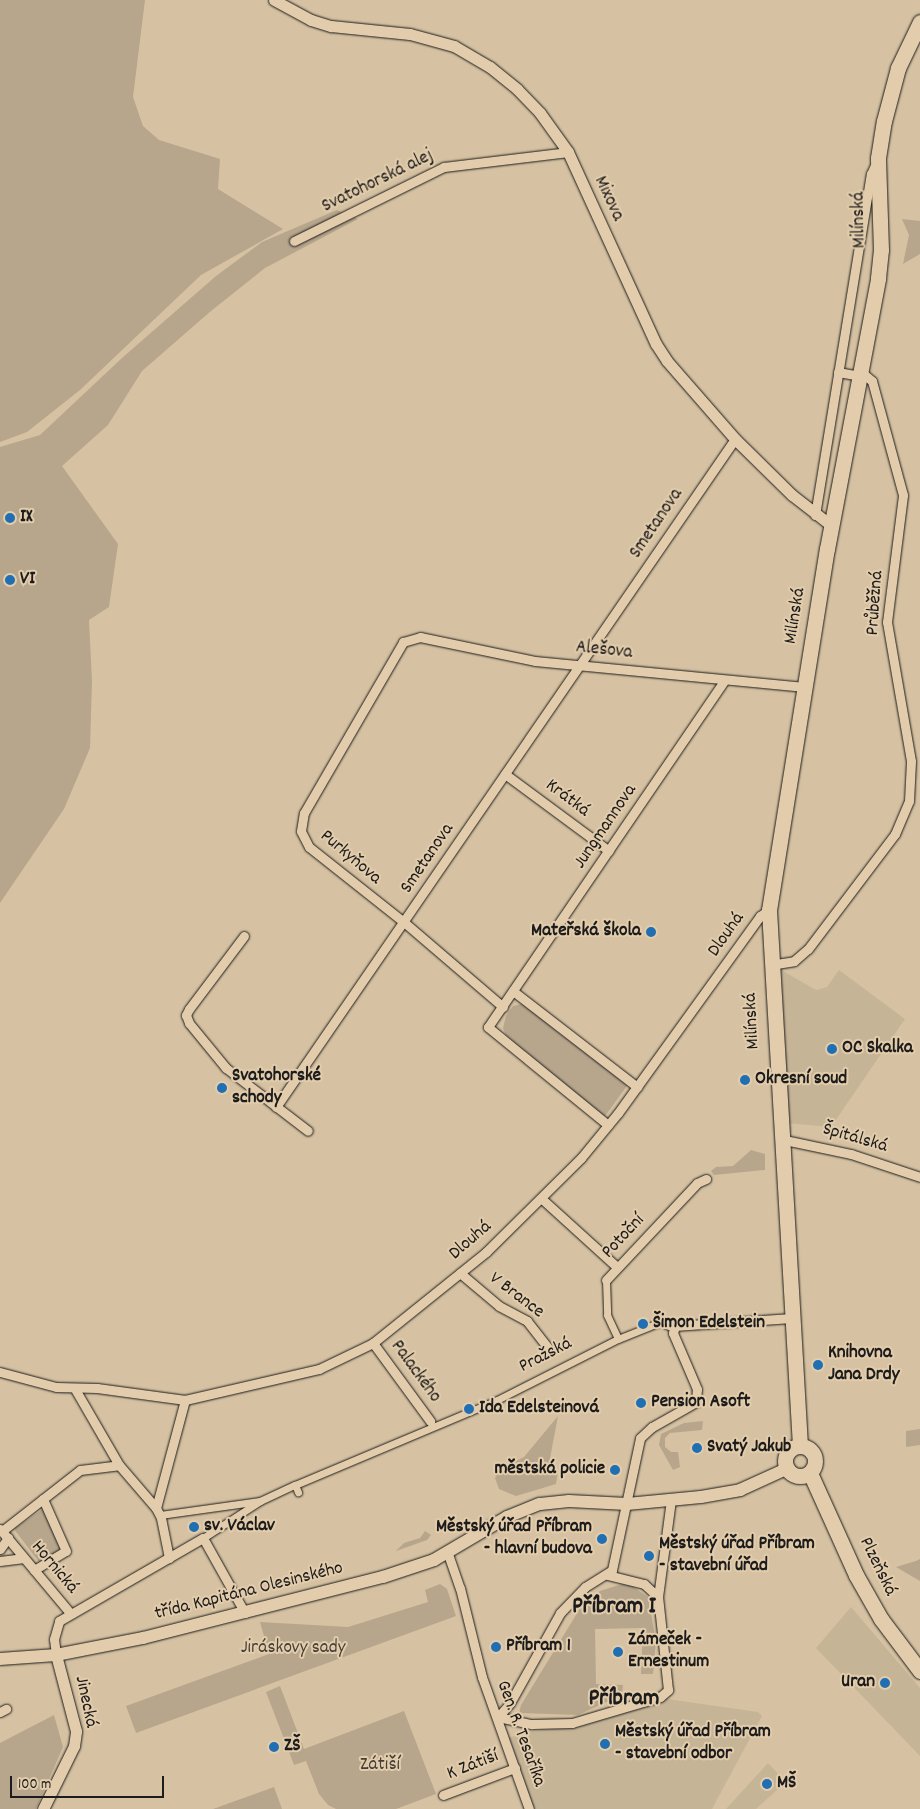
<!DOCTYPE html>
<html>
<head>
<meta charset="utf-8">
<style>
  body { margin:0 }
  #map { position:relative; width:920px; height:1809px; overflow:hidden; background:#d6c2a2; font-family:Dekko,sans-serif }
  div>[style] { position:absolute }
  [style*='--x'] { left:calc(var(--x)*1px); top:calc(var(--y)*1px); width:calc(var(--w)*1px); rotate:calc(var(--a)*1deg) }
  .built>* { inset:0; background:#c6b497 }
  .green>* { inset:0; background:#b7a68c }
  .roads { filter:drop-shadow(0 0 1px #1c1c1c) drop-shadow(0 0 1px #1c1c1c) }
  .pedestrian>* { height:7px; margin:-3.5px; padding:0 3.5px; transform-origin:3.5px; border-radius:3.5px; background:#e2ccab }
  .minor>* { height:9px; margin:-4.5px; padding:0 4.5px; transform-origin:4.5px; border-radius:4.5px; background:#e2ccab }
  .tertiary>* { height:11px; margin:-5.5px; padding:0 5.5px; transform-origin:5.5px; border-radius:5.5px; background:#e2ccab }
  .secondary>* { height:12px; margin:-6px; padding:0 6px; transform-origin:6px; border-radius:6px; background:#e2ccab }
  .primary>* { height:15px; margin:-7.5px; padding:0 7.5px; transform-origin:7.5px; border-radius:7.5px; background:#e2ccab }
  .primary>.ring { margin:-7.5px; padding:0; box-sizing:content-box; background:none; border:15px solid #e2ccab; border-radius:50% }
  .dots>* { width:14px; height:14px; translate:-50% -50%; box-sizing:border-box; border:2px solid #e2ccab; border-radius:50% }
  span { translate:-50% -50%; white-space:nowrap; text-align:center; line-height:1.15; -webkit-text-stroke:4px #e2ccab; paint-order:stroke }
  .street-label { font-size:19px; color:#1c1c1c }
  .poi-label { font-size:19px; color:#1c1c1c; font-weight:700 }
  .left { translate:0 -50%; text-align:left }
  .right { translate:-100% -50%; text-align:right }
  .park-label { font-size:19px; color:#433e38 }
  .district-label { font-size:24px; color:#1c1c1c; font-weight:700 }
  .scale { position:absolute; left:10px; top:1776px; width:154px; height:22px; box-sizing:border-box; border:2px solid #1c1c1c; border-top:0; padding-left:6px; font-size:15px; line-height:18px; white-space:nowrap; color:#1c1c1c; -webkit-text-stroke:4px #e2ccab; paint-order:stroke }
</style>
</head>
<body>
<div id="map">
  <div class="built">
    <div style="clip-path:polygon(776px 967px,816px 990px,827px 987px,839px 970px,905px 1019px,831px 1127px,787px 1123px)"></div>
    <div style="clip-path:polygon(851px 1607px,920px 1688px,920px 1756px,816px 1648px)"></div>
    <div style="clip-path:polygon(660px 1698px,758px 1712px,762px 1716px,712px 1809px,527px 1809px,503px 1739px)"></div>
    <div style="clip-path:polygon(768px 1763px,786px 1782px,756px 1809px,726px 1809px)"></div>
  </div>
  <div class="green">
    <div style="clip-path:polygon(0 0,145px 0,133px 97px,143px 126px,159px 140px,220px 159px,218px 189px,283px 229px,201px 275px,80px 390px,27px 432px,0 442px)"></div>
    <div style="clip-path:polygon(337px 210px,358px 219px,265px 268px,211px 311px,142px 371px,108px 425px,62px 466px,118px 544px,109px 607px,89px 620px,92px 681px,90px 748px,64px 809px,0 903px,0 447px,40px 435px,122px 358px,216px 276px,262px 242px)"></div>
    <div style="clip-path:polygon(902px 219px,920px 221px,920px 254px,903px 264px,909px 235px)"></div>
    <div style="clip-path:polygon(521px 1004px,529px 1006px,629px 1083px,603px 1119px,506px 1035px,503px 1028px,506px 1016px,513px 1006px)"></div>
    <div style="clip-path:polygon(751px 1150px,765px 1154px,765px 1170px,714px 1175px,711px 1171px,716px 1167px,733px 1166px)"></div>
    <div style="clip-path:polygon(558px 1416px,548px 1469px,558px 1471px,556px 1484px,516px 1496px,499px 1489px,495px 1478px,499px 1470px,524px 1457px)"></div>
    <div style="clip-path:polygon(703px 1421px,702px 1430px,670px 1433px,665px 1438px,665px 1447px,671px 1452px,678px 1452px,680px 1467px,673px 1470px,659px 1445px,661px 1434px,684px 1423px)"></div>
    <div style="clip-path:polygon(920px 1429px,920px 1445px,906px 1447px,906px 1431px)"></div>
    <div style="clip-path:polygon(43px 1509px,63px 1551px,39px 1562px,14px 1529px)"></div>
    <div style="clip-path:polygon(425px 1531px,431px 1535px,427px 1540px,396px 1551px,404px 1543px,420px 1538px)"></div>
    <div style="clip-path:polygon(920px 1559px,920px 1581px,896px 1567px,916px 1561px)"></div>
    <div style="clip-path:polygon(440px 1584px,447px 1589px,456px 1616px,136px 1733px,126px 1706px,269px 1654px,260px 1622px,348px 1627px,428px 1602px,425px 1590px)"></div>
    <div style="clip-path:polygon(622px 1584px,629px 1584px,648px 1597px,656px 1641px,653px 1674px,641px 1674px,643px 1628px,595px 1629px,596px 1684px,623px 1685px,622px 1695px,578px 1715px,519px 1713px,521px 1705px,579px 1610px,600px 1591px)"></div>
    <div style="clip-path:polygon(280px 1686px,304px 1749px,404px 1711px,436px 1794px,396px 1809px,336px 1809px,328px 1805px,319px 1794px,306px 1761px,294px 1765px,266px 1692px)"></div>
    <div style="clip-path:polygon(54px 1715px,63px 1747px,36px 1809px,0 1809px,0 1743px)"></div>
    <div style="clip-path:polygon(274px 1787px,282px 1809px,213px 1809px)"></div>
  </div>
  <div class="roads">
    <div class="pedestrian">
      <div style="--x:606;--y:1280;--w:35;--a:88"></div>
      <div style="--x:607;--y:1315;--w:26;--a:65"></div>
      <div style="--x:295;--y:1485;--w:8;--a:67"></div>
      <div style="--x:160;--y:1515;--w:101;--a:-8"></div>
      <div style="--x:203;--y:1538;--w:68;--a:-33"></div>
      <div style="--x:260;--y:1501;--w:38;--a:-25"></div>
      <div style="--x:295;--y:1485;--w:219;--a:-22.8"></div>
      <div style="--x:497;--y:1400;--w:136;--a:-26.8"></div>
      <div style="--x:618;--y:1339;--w:45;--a:-22"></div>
      <div style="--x:660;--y:1322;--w:14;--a:25"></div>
    </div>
    <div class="minor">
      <div style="--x:294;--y:241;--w:167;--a:-26.3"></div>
      <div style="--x:444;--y:167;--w:125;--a:-6.9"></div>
      <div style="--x:838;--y:372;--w:22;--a:10"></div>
      <div style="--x:815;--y:515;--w:346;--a:-80.7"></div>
      <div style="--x:871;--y:174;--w:12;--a:-66"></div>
      <div style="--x:505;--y:774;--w:129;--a:36.5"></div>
      <div style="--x:244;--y:936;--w:91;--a:127"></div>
      <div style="--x:189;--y:1009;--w:7;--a:117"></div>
      <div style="--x:186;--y:1015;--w:9;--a:69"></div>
      <div style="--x:189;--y:1023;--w:58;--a:50.6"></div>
      <div style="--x:226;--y:1068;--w:103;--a:37.5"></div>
      <div style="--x:770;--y:965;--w:24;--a:-9"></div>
      <div style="--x:794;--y:961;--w:18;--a:-41"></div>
      <div style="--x:808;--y:949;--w:144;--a:-52.9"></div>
      <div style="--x:895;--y:834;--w:36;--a:-67"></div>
      <div style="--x:909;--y:801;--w:40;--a:-87.1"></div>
      <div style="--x:911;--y:761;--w:141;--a:-99.8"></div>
      <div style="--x:887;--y:622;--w:128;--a:-82.8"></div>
      <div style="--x:903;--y:495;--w:118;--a:-105.2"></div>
      <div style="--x:872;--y:381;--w:16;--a:-140"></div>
      <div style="--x:513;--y:991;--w:157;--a:37.7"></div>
      <div style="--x:503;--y:1007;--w:129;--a:-139.4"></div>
      <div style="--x:405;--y:923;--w:122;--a:-141.6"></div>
      <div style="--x:309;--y:847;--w:18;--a:-117"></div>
      <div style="--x:301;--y:831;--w:18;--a:-81"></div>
      <div style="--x:304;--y:813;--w:198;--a:-59.9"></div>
      <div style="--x:403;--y:642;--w:18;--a:-16"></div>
      <div style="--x:420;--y:637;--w:117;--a:11.8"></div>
      <div style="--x:535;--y:661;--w:271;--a:5.5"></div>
      <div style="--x:276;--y:1107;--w:810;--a:-55.51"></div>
      <div style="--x:608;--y:1125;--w:155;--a:-140.8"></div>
      <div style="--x:488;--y:1027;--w:420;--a:-55.7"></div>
      <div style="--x:780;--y:1139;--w:73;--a:11.9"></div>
      <div style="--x:851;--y:1154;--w:73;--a:18.4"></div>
      <div style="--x:542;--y:1199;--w:101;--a:42.2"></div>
      <div style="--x:460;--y:1273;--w:51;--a:40.2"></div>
      <div style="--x:499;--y:1306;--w:32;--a:28"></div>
      <div style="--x:527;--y:1321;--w:36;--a:52"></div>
      <div style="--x:606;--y:1280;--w:133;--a:-46.8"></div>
      <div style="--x:697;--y:1183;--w:10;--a:-24"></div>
      <div style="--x:373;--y:1343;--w:97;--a:53.8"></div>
      <div style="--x:0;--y:1372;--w:58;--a:15"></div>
      <div style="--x:56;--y:1387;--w:41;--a:1.4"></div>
      <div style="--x:97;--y:1388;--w:89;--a:7.8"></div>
      <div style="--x:185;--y:1400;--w:138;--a:-13"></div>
      <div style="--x:319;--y:1369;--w:60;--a:-25.7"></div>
      <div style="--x:373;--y:1343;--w:145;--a:-38.8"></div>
      <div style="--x:486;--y:1252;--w:134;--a:-44.7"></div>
      <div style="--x:581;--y:1158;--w:58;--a:-50.6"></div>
      <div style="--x:618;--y:1113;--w:243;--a:-54.2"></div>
      <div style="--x:760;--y:916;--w:11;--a:-34"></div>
      <div style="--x:75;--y:1389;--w:88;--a:59.9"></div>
      <div style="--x:119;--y:1465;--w:57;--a:49.3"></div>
      <div style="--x:156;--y:1508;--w:11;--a:63"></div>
      <div style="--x:161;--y:1518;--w:41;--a:78.7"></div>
      <div style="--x:156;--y:1508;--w:112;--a:-75"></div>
      <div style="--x:0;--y:1529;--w:109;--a:50.2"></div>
      <div style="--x:2;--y:1531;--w:99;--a:-38"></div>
      <div style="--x:80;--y:1470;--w:39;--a:-7"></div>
      <div style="--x:0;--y:1549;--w:14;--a:-54"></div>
      <div style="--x:448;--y:1554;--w:36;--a:71"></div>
      <div style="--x:460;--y:1588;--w:92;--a:76.1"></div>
      <div style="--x:482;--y:1677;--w:140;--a:70.4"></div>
      <div style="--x:0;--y:1561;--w:24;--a:-7"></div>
      <div style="--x:34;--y:1570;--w:37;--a:-31"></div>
      <div style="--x:66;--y:1551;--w:57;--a:-113.9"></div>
      <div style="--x:658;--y:1597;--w:98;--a:-82.4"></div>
      <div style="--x:56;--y:1655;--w:16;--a:-97"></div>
      <div style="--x:54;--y:1639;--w:19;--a:-74"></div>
      <div style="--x:59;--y:1621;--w:166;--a:-30"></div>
      <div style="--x:203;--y:1538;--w:86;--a:60.8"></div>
      <div style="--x:0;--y:1712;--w:7;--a:-27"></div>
      <div style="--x:498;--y:1717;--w:18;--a:-49"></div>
      <div style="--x:510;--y:1703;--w:103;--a:-60.9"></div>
      <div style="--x:560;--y:1613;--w:36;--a:-46"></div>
      <div style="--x:585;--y:1587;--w:32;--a:-32"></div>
      <div style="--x:612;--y:1570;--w:135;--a:-78"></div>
      <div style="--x:640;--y:1438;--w:16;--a:-43"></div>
      <div style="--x:652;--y:1427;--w:51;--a:-29.6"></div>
      <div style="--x:696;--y:1402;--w:13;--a:-86"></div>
      <div style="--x:697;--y:1389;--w:61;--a:-113.2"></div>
      <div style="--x:673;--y:1333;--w:7;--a:-74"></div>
      <div style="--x:675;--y:1326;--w:116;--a:-3.9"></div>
      <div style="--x:498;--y:1717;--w:35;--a:12"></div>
      <div style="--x:532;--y:1724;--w:40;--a:-1.4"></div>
      <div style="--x:572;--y:1723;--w:92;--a:-16.5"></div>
      <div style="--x:660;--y:1697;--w:11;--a:-41"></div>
      <div style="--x:668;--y:1690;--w:94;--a:-96.1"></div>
      <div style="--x:658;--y:1597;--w:19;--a:-137"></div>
      <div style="--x:644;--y:1584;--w:38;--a:-166"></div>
      <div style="--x:443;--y:1795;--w:77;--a:-20.6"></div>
    </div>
    <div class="tertiary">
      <div style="--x:274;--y:0;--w:42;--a:28.4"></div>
      <div style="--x:311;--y:20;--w:21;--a:17"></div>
      <div style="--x:331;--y:26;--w:79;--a:5.8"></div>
      <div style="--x:410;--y:34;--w:46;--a:15.3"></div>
      <div style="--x:454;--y:46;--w:42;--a:30.3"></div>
      <div style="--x:490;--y:67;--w:35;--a:39"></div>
      <div style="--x:517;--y:89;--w:33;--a:46"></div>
      <div style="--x:540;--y:113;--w:48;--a:54.3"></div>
      <div style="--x:568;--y:152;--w:211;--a:65.4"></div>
      <div style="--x:656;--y:344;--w:20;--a:57"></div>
      <div style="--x:667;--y:361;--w:103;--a:48.9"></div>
      <div style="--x:735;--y:439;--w:80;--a:44.5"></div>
      <div style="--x:792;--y:495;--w:51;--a:37.8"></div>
      <div style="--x:43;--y:1809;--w:70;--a:-63.8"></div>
      <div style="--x:74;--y:1746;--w:15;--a:-82"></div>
      <div style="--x:76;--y:1731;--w:79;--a:-104.7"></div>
    </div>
    <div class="secondary">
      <div style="--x:0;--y:1659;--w:56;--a:-4.1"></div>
      <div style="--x:56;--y:1655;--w:89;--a:-11.1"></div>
      <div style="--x:143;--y:1638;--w:248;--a:-14.3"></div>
      <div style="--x:383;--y:1577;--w:54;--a:-18.4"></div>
      <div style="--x:434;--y:1560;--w:85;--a:-30.5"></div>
      <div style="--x:507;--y:1517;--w:35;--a:-22"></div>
      <div style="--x:540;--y:1504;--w:29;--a:-6"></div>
      <div style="--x:569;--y:1501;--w:58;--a:3"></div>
      <div style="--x:627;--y:1504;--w:74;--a:-5.4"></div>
      <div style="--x:701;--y:1497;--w:40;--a:-10"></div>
      <div style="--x:740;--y:1490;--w:51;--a:-24.5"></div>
    </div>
    <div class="primary">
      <div class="ring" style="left:785px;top:1446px;width:15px;height:15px"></div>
      <div style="--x:800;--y:1446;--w:537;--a:-93.31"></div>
      <div style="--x:769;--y:910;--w:366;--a:-80.9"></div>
      <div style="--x:827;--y:549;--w:276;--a:-79.3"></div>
      <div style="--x:878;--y:278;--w:28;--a:-84"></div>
      <div style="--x:881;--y:250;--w:92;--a:-91.9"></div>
      <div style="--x:878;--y:158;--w:37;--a:-81"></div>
      <div style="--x:884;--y:121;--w:55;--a:-75.2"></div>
      <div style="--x:898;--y:68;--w:51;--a:-64.4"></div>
      <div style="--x:810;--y:1473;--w:112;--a:65.7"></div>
      <div style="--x:856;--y:1575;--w:51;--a:60.4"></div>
      <div style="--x:881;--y:1619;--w:65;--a:53.1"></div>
    </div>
  </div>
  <div class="dots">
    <div style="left:10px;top:518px;background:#1f6fb2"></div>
    <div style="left:10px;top:580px;background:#1f6fb2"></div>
    <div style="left:651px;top:932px;background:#1f6fb2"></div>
    <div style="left:832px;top:1049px;background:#1f6fb2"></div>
    <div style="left:745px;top:1080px;background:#1f6fb2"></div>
    <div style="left:222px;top:1088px;background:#1f6fb2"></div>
    <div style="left:643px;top:1324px;background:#1f6fb2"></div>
    <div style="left:818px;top:1365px;background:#1f6fb2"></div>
    <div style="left:641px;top:1403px;background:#1f6fb2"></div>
    <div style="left:469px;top:1409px;background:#1f6fb2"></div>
    <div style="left:697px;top:1448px;background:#1f6fb2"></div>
    <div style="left:615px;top:1470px;background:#1f6fb2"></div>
    <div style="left:194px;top:1527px;background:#1f6fb2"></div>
    <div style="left:602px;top:1539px;background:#1f6fb2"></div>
    <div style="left:649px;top:1556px;background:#1f6fb2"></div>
    <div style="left:496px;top:1647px;background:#1f6fb2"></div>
    <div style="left:618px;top:1652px;background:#1f6fb2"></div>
    <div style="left:885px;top:1683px;background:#1f6fb2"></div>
    <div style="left:605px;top:1744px;background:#1f6fb2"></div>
    <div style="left:274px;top:1747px;background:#1f6fb2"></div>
    <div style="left:767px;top:1784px;background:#1f6fb2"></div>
  </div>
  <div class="street-label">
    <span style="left:378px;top:182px;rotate:-26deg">Svatohorská alej</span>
    <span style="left:608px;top:199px;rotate:65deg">Mixova</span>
    <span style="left:860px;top:220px;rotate:-91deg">Milínská</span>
    <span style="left:657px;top:524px;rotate:-56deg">Smetanova</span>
    <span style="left:876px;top:603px;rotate:-86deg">Průběžná</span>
    <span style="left:796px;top:616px;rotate:-81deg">Milínská</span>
    <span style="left:604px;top:651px;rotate:6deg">Alešova</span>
    <span style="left:567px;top:799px;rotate:37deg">Krátká</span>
    <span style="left:606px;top:827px;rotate:-56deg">Jungmannova</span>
    <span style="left:350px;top:858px;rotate:40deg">Purkyňova</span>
    <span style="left:428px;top:859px;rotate:-56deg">Smetanova</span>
    <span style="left:727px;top:935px;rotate:-55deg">Dlouhá</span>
    <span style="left:753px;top:1021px;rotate:-93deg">Milínská</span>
    <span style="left:855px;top:1139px;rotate:16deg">Špitálská</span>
    <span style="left:624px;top:1237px;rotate:-47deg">Potoční</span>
    <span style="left:471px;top:1241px;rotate:-41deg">Dlouhá</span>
    <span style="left:516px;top:1296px;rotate:37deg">V Brance</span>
    <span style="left:546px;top:1356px;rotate:-27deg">Pražská</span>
    <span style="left:415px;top:1372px;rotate:54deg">Palackého</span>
    <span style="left:877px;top:1567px;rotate:64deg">Plzeňská</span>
    <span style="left:54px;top:1568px;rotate:50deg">Hornická</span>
    <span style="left:249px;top:1592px;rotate:-14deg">třída Kapitána Olesinského</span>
    <span style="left:85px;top:1702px;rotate:78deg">Jinecká</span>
    <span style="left:520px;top:1734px;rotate:70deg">Gen. R. Tesaříka</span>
    <span style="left:473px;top:1766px;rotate:-21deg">K Zátiší</span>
  </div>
  <div class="poi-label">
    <span class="left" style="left:20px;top:518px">IX</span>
    <span class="left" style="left:20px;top:580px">VI</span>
    <span class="right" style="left:641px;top:932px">Mateřská škola</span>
    <span class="left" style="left:842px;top:1049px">OC Skalka</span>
    <span class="left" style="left:232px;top:1088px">Svatohorské<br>schody</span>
    <span class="left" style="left:755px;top:1080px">Okresní soud</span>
    <span class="left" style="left:653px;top:1324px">Šimon Edelstein</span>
    <span class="left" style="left:828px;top:1365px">Knihovna<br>Jana Drdy</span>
    <span class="left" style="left:651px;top:1403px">Pension Asoft</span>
    <span class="left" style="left:479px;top:1409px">Ida Edelsteinová</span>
    <span class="left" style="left:707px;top:1448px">Svatý Jakub</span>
    <span class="right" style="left:605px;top:1470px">městská policie</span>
    <span class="left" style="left:204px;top:1527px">sv. Václav</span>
    <span class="right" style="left:592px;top:1539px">Městský úřad Příbram<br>- hlavní budova</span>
    <span class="left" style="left:659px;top:1556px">Městský úřad Příbram<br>- stavební úřad</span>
    <span class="left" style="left:628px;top:1652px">Zámeček -<br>Ernestinum</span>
    <span class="left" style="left:506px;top:1647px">Příbram 1</span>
    <span class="right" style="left:875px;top:1683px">Uran</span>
    <span class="left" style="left:615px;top:1744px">Městský úřad Příbram<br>- stavební odbor</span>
    <span class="left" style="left:284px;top:1747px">ZŠ</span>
    <span class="left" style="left:777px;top:1784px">MŠ</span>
  </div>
  <div class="park-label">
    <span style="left:293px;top:1649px">Jiráskovy sady</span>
    <span style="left:380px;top:1766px">Zátiší</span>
  </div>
  <div class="district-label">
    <span style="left:614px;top:1608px">Příbram I</span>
    <span style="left:624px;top:1700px">Příbram</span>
  </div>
  <div class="scale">100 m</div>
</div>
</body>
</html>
